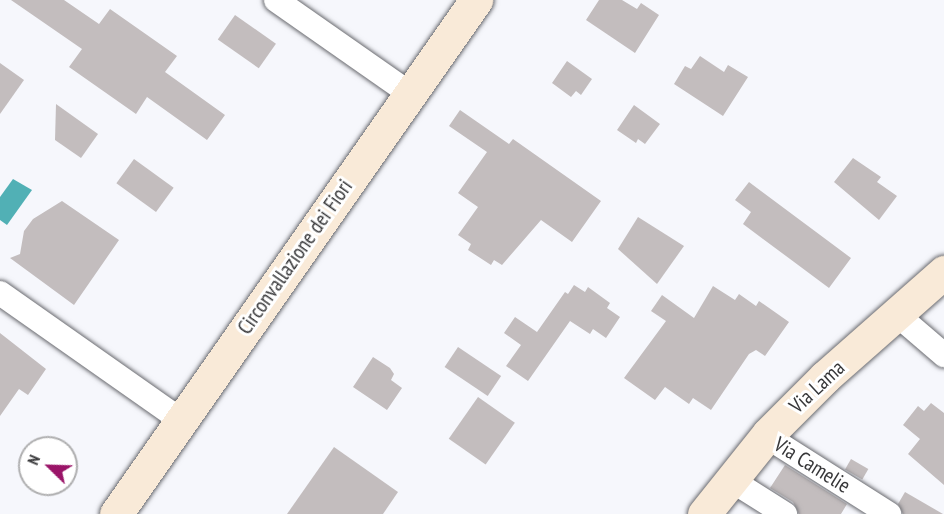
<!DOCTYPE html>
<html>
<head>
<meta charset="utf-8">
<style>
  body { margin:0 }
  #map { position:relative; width:944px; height:514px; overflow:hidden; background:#f6f7fc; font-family:"PT Sans Narrow",sans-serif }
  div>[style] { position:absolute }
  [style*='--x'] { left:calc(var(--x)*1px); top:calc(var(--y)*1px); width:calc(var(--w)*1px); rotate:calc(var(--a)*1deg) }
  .water>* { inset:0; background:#51b0b5 }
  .building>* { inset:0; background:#c3bdbe; transform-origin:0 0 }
  .roads { filter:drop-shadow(0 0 2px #6a6b70) drop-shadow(0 0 2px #6a6b70) }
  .street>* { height:24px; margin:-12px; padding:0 12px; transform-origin:12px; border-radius:12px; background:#fff }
  .secondary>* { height:33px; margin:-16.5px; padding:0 16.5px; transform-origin:16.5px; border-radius:16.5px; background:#f9ead8 }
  span { translate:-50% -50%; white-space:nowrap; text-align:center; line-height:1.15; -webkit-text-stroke:6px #fff; paint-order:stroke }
  .street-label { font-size:21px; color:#373739 }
  .north { position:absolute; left:18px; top:436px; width:60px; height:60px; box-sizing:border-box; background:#fff; border:2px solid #afafb0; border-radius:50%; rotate:293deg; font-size:16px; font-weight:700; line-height:24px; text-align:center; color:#373739 }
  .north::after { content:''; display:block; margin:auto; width:21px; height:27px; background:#9a1468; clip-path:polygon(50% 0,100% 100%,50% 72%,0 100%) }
</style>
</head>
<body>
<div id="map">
  <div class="water">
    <div style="clip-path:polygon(13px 179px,32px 190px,7px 225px,0 220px,0 197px)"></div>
  </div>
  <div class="building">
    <div style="clip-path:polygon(11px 0,64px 0,99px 24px,110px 9px,177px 56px,165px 72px,225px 115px,207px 140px,147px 97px,136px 114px,69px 67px,82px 49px)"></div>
    <div style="clip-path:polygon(599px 0,622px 0,637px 9px,641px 3px,659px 15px,635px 53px,586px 20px)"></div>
    <div style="left:235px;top:15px;width:50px;height:30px;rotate:35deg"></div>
    <div style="clip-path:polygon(700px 56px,724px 72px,728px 65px,748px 77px,723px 116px,674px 84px,685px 66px,691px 69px)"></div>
    <div style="clip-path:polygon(567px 61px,592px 79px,581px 95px,576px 91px,571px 97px,552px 83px)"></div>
    <div style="clip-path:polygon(0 63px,24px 80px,0 114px)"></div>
    <div style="clip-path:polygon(56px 104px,98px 134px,81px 158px,55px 140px)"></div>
    <div style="clip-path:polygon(634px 105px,660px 124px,645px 144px,638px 139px,636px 143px,617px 130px)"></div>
    <div style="clip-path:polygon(460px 110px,509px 144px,513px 139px,601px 201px,572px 242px,541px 220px,502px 265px,494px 260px,491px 265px,468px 250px,471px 244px,458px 235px,478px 207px,458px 193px,487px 152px,449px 126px)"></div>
    <div style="clip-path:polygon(853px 158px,881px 177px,877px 182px,897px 196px,879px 220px,834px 182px)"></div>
    <div style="left:134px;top:159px;width:49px;height:30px;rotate:36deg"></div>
    <div style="clip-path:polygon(749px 182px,851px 258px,829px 288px,743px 224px,751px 212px,735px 200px)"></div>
    <div style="clip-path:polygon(62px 201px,119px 240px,74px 305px,10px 258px,20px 254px,24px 231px,33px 219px)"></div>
    <div style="clip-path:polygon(638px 217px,684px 246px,657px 284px,618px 249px)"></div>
    <div style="clip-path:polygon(574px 285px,585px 292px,588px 287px,610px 303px,607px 308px,620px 317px,606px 338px,593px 329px,590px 334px,570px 321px,528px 381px,506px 366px,521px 345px,504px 333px,515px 317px,537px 332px,565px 292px,568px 294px)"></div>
    <div style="clip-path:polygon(713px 286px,735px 300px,739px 294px,756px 306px,759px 301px,789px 322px,765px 356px,756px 350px,749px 354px,711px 410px,693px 398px,689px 404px,665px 387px,655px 400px,624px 378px,666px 321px,651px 311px,662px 295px,694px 318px)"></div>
    <div style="clip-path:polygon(0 333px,46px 369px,28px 395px,19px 389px,0 416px)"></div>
    <div style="left:458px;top:347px;width:52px;height:24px;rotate:34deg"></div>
    <div style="clip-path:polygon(373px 357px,390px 368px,394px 374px,391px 380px,402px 388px,387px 410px,353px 387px)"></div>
    <div style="left:478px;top:397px;width:45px;height:51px;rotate:35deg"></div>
    <div style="clip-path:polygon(931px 403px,944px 413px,944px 485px,908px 454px,920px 439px,903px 425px,918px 406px,924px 411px)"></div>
    <div style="clip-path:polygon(334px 447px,398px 492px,383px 514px,287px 514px)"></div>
    <div style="left:851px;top:459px;width:20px;height:12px;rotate:30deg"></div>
    <div style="clip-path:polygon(785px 465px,847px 504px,841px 514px,799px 514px,793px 502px,770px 488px)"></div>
    <div style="clip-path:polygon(905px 492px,943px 514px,903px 514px,898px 504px)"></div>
  </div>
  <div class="roads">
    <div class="street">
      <div style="--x:276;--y:0;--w:164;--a:35"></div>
      <div style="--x:0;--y:293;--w:221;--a:35.1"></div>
      <div style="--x:895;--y:313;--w:65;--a:40.6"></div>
      <div style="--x:766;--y:436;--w:146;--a:32.4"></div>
      <div style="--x:731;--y:480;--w:64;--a:32.2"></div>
    </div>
    <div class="secondary">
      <div style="--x:116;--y:514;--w:628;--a:-54.99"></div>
      <div style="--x:704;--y:514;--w:102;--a:-51.3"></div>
      <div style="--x:768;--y:434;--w:81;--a:-45"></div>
      <div style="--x:825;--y:377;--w:159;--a:-41.4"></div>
    </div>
  </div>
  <div class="street-label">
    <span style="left:295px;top:257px;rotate:-55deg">Circonvallazione dei Fiori</span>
    <span style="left:817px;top:387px;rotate:-43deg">Via Lama</span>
    <span style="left:812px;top:465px;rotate:32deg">Via Camelie</span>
  </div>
  <div class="north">N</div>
</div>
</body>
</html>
